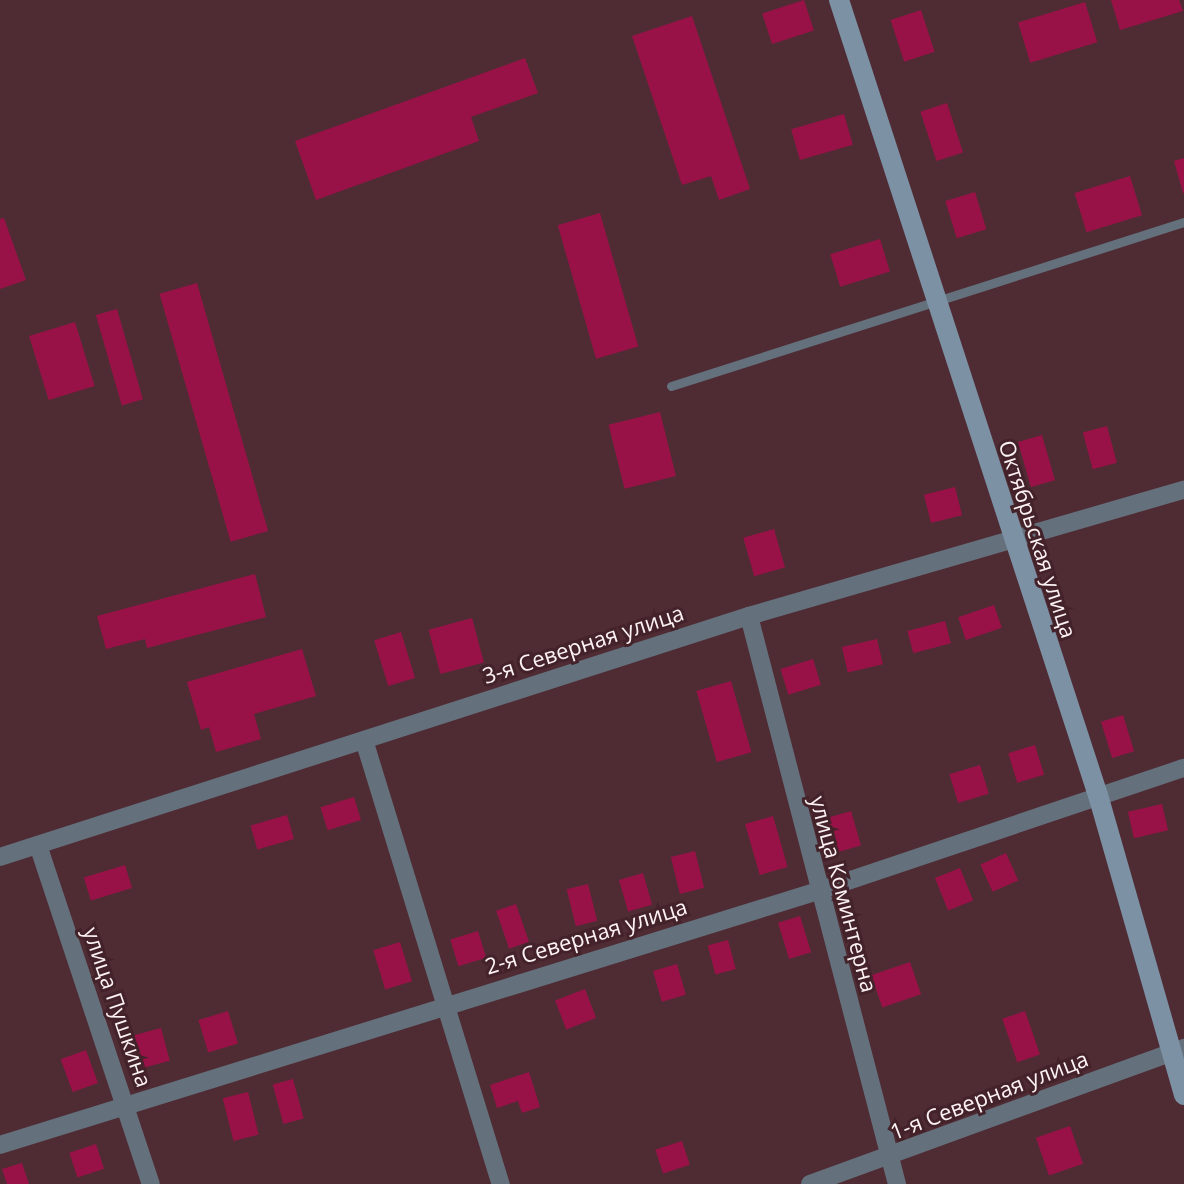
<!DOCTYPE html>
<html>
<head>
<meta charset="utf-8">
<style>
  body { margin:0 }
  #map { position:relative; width:1184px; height:1184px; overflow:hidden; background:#4f2c34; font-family:"Open Sans",sans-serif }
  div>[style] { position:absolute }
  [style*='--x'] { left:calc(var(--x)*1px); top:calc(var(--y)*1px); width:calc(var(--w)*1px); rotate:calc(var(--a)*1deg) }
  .building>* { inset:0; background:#991247; transform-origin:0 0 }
  .lane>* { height:9px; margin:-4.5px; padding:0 4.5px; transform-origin:4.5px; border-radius:4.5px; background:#64717d }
  .street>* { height:18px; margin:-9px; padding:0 9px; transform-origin:9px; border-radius:9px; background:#64717d }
  .secondary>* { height:20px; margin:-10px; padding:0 10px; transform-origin:10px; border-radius:10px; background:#7c91a4 }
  span { translate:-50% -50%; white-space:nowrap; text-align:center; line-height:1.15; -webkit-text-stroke:6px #44222a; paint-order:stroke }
  .street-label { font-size:22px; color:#fcf2f4 }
</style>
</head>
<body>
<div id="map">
  <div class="building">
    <div style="left:804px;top:0;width:32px;height:44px;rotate:72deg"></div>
    <div style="clip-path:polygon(1111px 0,1179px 0,1183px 11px,1120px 30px)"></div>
    <div style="left:1085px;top:2px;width:42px;height:70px;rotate:73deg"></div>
    <div style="left:921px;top:10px;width:44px;height:32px;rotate:72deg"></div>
    <div style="clip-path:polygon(692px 16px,750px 189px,719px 200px,711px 176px,682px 185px,632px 36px)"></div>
    <div style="clip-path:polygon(525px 58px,538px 93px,471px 117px,479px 141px,316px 200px,295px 141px)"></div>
    <div style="left:947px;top:103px;width:52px;height:28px;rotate:72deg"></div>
    <div style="left:844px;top:114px;width:32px;height:55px;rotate:74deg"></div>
    <div style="clip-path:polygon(1184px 158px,1184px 193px,1183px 193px,1174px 161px)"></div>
    <div style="left:1130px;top:176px;width:41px;height:58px;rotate:73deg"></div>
    <div style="left:975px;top:192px;width:39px;height:31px;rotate:73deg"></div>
    <div style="left:600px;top:213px;width:139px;height:44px;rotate:74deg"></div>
    <div style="clip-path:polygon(4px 218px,26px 280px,0 289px,0 219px)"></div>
    <div style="left:880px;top:239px;width:34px;height:52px;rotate:73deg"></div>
    <div style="left:197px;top:283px;width:258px;height:39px;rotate:74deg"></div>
    <div style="left:117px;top:309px;width:94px;height:22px;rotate:74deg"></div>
    <div style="left:75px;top:322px;width:67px;height:48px;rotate:73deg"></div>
    <div style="left:660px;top:412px;width:66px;height:53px;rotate:76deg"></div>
    <div style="left:1107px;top:426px;width:38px;height:25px;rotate:75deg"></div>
    <div style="left:1042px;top:435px;width:47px;height:25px;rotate:74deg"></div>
    <div style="left:955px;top:487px;width:29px;height:32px;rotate:76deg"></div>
    <div style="left:774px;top:529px;width:40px;height:32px;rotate:74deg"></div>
    <div style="clip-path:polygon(255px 574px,266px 617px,147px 648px,145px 639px,106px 649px,97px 616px)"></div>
    <div style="left:994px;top:605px;width:24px;height:38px;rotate:71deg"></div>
    <div style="left:472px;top:618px;width:46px;height:45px;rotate:75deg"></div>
    <div style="left:945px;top:621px;width:23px;height:39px;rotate:75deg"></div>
    <div style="left:401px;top:632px;width:48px;height:28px;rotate:73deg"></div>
    <div style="left:877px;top:639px;width:26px;height:36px;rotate:77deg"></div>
    <div style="clip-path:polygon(302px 649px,316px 696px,254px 714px,261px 739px,216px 752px,209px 727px,201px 730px,187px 682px)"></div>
    <div style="left:813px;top:659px;width:27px;height:34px;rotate:73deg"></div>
    <div style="left:731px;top:681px;width:74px;height:36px;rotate:74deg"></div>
    <div style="left:1123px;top:715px;width:38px;height:23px;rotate:73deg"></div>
    <div style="left:1035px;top:745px;width:31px;height:28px;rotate:73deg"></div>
    <div style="left:980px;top:765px;width:30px;height:32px;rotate:73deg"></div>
    <div style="left:354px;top:797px;width:24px;height:35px;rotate:73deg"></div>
    <div style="left:1162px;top:804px;width:27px;height:35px;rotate:77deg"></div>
    <div style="left:851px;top:811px;width:36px;height:26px;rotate:74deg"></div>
    <div style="left:287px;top:815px;width:25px;height:38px;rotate:74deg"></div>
    <div style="left:773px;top:816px;width:53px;height:29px;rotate:74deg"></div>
    <div style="left:695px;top:851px;width:38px;height:25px;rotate:76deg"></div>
    <div style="left:1006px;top:853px;width:30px;height:28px;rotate:66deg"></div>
    <div style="left:125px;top:865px;width:24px;height:43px;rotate:73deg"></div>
    <div style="left:960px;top:868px;width:35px;height:27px;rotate:68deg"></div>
    <div style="left:643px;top:873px;width:33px;height:25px;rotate:74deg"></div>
    <div style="left:588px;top:884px;width:38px;height:22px;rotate:76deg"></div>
    <div style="left:516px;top:904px;width:40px;height:21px;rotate:71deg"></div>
    <div style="left:800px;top:916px;width:38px;height:23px;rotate:73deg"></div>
    <div style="left:478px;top:931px;width:28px;height:29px;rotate:73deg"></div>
    <div style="left:728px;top:940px;width:30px;height:21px;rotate:75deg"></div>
    <div style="left:400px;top:942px;width:41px;height:28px;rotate:73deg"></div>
    <div style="left:910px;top:962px;width:34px;height:41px;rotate:71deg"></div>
    <div style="left:677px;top:964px;width:32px;height:25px;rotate:74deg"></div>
    <div style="left:585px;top:989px;width:31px;height:32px;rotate:69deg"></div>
    <div style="left:228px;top:1011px;width:34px;height:31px;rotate:73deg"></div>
    <div style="left:1025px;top:1011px;width:46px;height:24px;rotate:71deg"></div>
    <div style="left:161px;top:1028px;width:34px;height:28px;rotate:75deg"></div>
    <div style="left:86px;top:1050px;width:35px;height:27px;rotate:70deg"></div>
    <div style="clip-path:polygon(529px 1072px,540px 1107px,522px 1113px,518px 1101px,497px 1108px,490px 1085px)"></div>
    <div style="left:293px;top:1079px;width:41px;height:21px;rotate:75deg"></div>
    <div style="left:248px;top:1092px;width:44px;height:26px;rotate:76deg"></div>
    <div style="left:1070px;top:1126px;width:40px;height:36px;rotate:71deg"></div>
    <div style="left:682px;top:1141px;width:25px;height:28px;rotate:72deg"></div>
    <div style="left:96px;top:1144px;width:26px;height:28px;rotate:72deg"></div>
    <div style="clip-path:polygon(22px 1163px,29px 1184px,7px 1184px,2px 1169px)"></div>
  </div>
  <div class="lane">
    <div style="--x:671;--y:386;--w:539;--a:-17.73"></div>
  </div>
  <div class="street">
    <div style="--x:749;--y:616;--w:587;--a:75.4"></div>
    <div style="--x:364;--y:740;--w:465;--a:72.9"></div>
    <div style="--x:38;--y:845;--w:357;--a:71.6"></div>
    <div style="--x:0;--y:857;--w:787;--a:-17.84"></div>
    <div style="--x:749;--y:616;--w:453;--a:-16.2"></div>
    <div style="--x:0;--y:1145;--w:857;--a:-17.25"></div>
    <div style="--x:818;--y:891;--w:386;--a:-18.6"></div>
    <div style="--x:810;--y:1184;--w:398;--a:-20"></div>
  </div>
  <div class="secondary">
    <div style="--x:839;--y:0;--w:836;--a:71.96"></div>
    <div style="--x:1098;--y:795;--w:312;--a:74"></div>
  </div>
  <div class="street-label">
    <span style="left:1038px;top:539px;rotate:72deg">Октябрьская улица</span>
    <span style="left:583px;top:644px;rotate:-18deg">3-я Северная улица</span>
    <span style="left:844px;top:894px;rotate:75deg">улица Коминтерна</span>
    <span style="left:586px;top:936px;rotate:-17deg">2-я Северная улица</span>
    <span style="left:118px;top:1007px;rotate:71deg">улица Пушкина</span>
    <span style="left:989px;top:1095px;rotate:-21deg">1-я Северная улица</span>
  </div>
</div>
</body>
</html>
